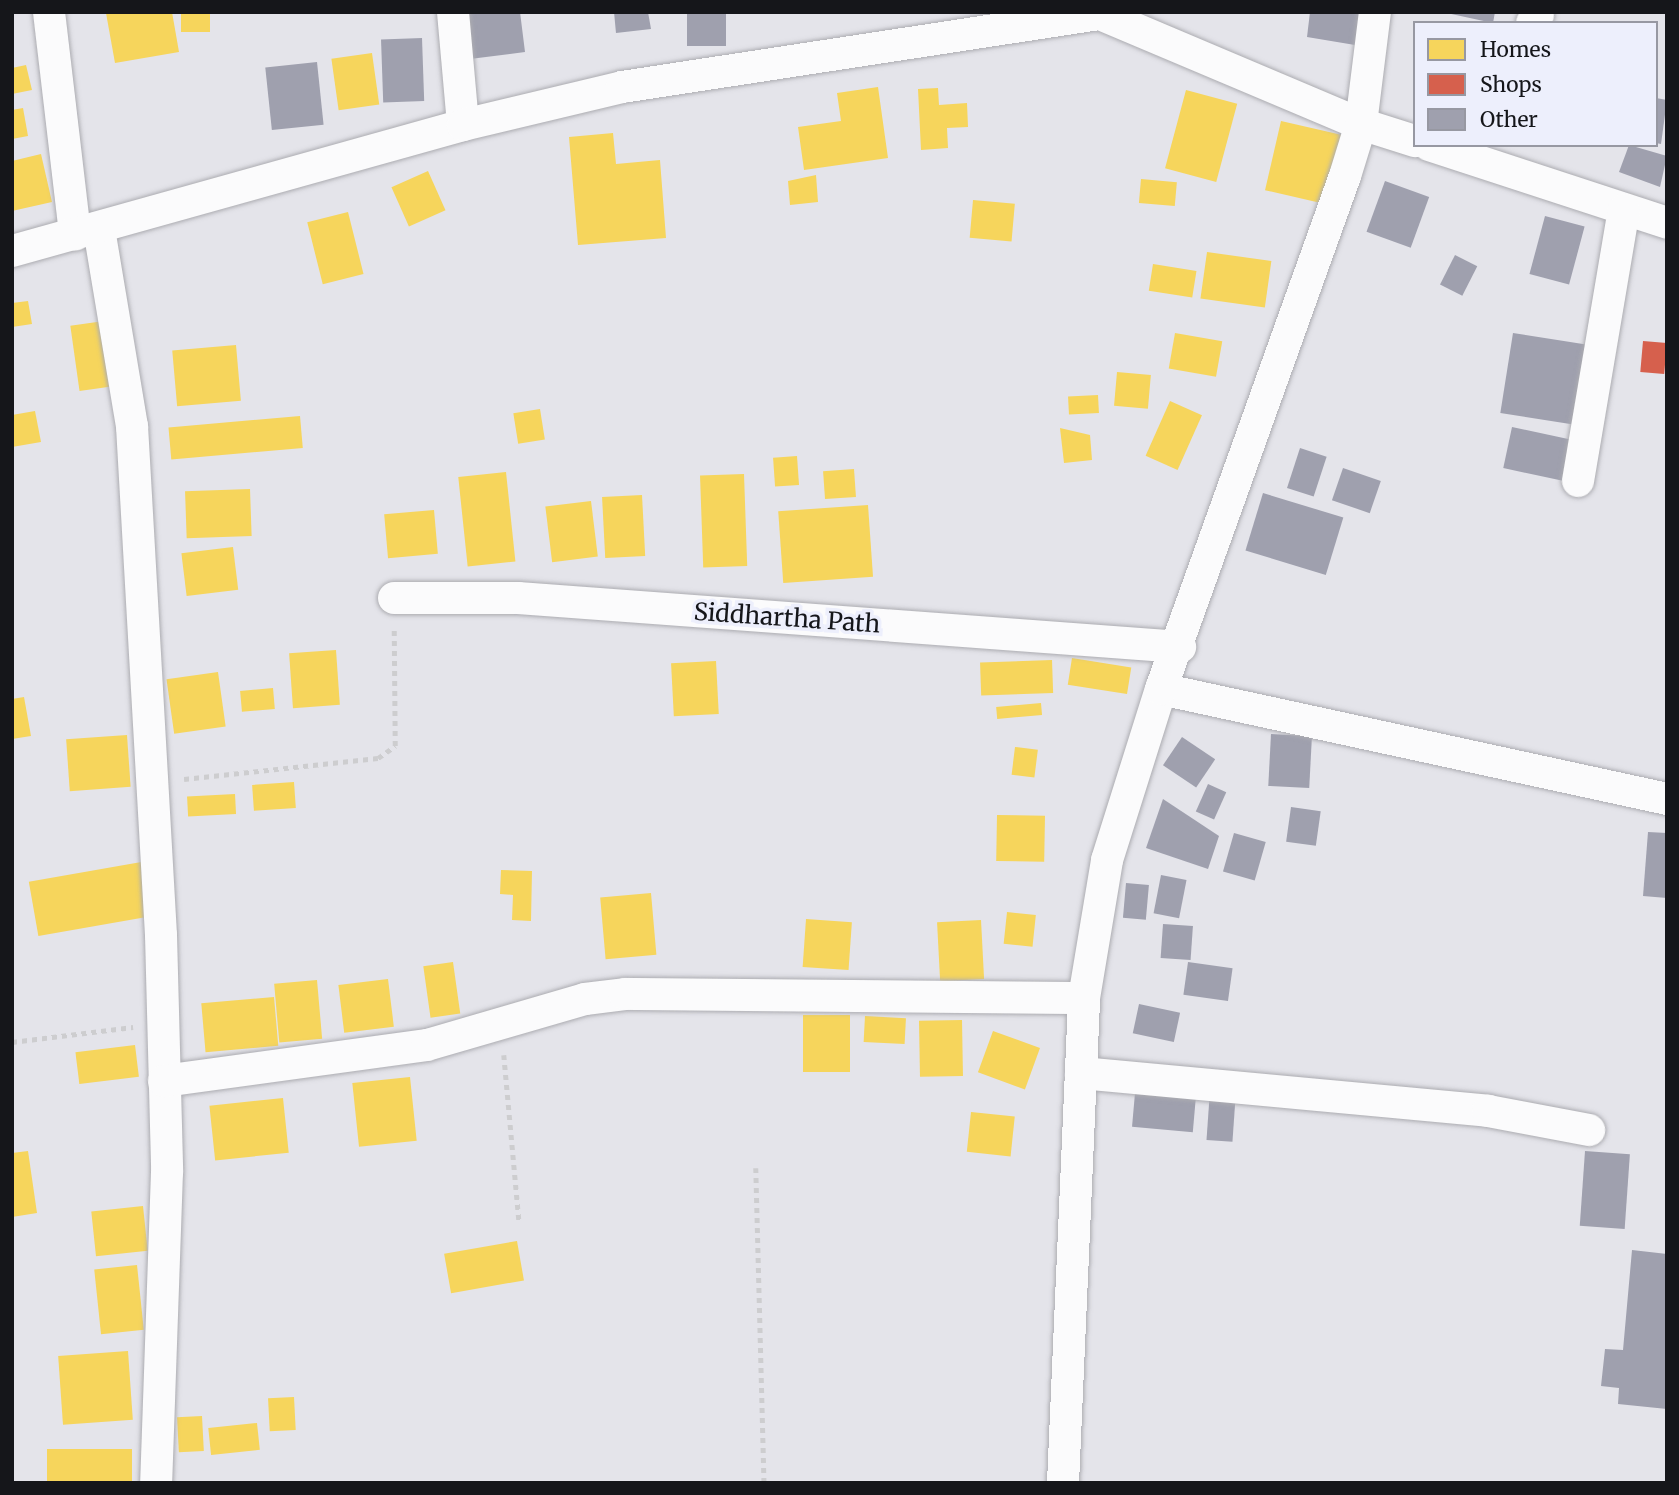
<!DOCTYPE html>
<html>
<head>
<meta charset="utf-8">
<style>
  body { margin:0 }
  #map { position:relative; width:1679px; height:1495px; overflow:hidden; background:#e4e4ea; font-family:Merriweather,serif }
  div>[style] { position:absolute }
  [style*='--x'] { left:calc(var(--x)*1px); top:calc(var(--y)*1px); width:calc(var(--w)*1px); rotate:calc(var(--a)*1deg) }
  .homes>* { inset:0; background:#f6d55c; transform-origin:0 0 }
  .shops>* { inset:0; background:#d6604d; transform-origin:0 0 }
  .building>* { inset:0; background:#9fa0ae; transform-origin:0 0 }
  .path>* { height:4.5px; margin-top:-2.25px; transform-origin:0; background:repeating-linear-gradient(90deg,#cdcdcf 0 5px,transparent 0 10px) }
  .roads { filter:drop-shadow(0 0 2px #acacb1) drop-shadow(0 0 2px #acacb1) }
  .minor>* { height:32px; margin:-16px; padding:0 16px; transform-origin:16px; border-radius:16px; background:#fbfbfc }
  span { translate:-50% -50%; white-space:nowrap; text-align:center; line-height:1.15; -webkit-text-stroke:7px #edeffc; paint-order:stroke }
  .street-label { font-size:24px; color:#15161a }
  .frame { position:absolute; inset:0; border:14px solid #15161a; pointer-events:none }
  .legend { position:absolute; left:1413px; top:21px; width:245px; height:126px; box-sizing:border-box; background:#edeffc; border:2px solid #9798a2; margin:0; padding:9px 12px; list-style:none; font-size:21px; color:#15161a }
  .legend li { display:flex; align-items:center; gap:14px; height:35px }
  .legend b { width:35px; border:2px solid #9798a2 }
</style>
</head>
<body>
<div id="map">
  <div class="homes">
    <div style="clip-path:polygon(172px 12px,179px 52px,115px 63px,106px 13px)"></div>
    <div style="left:181px;top:12px;width:29px;height:20px"></div>
    <div style="left:372px;top:53px;width:52px;height:41px;rotate:82deg"></div>
    <div style="clip-path:polygon(26px 65px,32px 90px,12px 94px,12px 68px)"></div>
    <div style="clip-path:polygon(878px 87px,888px 158px,804px 170px,798px 127px,841px 121px,837px 93px)"></div>
    <div style="clip-path:polygon(938px 88px,939px 105px,967px 103px,968px 127px,947px 128px,948px 148px,921px 150px,918px 89px)"></div>
    <div style="left:1186px;top:90px;width:53px;height:81px;rotate:15deg"></div>
    <div style="clip-path:polygon(23px 108px,28px 136px,12px 139px,12px 110px)"></div>
    <div style="left:1281px;top:121px;width:65px;height:71px;rotate:13deg"></div>
    <div style="clip-path:polygon(613px 133px,616px 164px,660px 160px,666px 238px,578px 245px,569px 137px)"></div>
    <div style="clip-path:polygon(41px 154px,52px 202px,12px 211px,12px 161px)"></div>
    <div style="left:428px;top:171px;width:43px;height:40px;rotate:66deg"></div>
    <div style="clip-path:polygon(816px 175px,818px 202px,790px 205px,788px 181px)"></div>
    <div style="left:1141px;top:179px;width:36px;height:24px;rotate:5deg"></div>
    <div style="left:973px;top:200px;width:42px;height:38px;rotate:5deg"></div>
    <div style="left:348px;top:212px;width:64px;height:42px;rotate:76deg"></div>
    <div style="left:1207px;top:252px;width:65px;height:47px;rotate:8deg"></div>
    <div style="left:1153px;top:264px;width:44px;height:27px;rotate:9deg"></div>
    <div style="clip-path:polygon(28px 301px,32px 324px,12px 327px,12px 303px)"></div>
    <div style="left:104px;top:321px;width:66px;height:34px;rotate:82deg"></div>
    <div style="left:1175px;top:333px;width:48px;height:36px;rotate:10deg"></div>
    <div style="left:236px;top:345px;width:56px;height:64px;rotate:85deg"></div>
    <div style="left:1117px;top:372px;width:34px;height:34px;rotate:5deg"></div>
    <div style="left:1098px;top:395px;width:18px;height:30px;rotate:87deg"></div>
    <div style="left:1170px;top:401px;width:35px;height:60px;rotate:24deg"></div>
    <div style="left:540px;top:409px;width:31px;height:27px;rotate:81deg"></div>
    <div style="clip-path:polygon(35px 411px,41px 442px,12px 447px,12px 415px)"></div>
    <div style="left:300px;top:416px;width:32px;height:132px;rotate:85deg"></div>
    <div style="clip-path:polygon(1060px 428px,1090px 435px,1092px 460px,1064px 463px)"></div>
    <div style="left:797px;top:456px;width:29px;height:24px;rotate:86deg"></div>
    <div style="left:854px;top:469px;width:28px;height:31px;rotate:86deg"></div>
    <div style="left:506px;top:472px;width:90px;height:48px;rotate:84deg"></div>
    <div style="left:744px;top:474px;width:92px;height:44px;rotate:88deg"></div>
    <div style="left:250px;top:489px;width:47px;height:65px;rotate:88deg"></div>
    <div style="left:642px;top:495px;width:61px;height:40px;rotate:87deg"></div>
    <div style="left:591px;top:501px;width:56px;height:46px;rotate:83deg"></div>
    <div style="left:868px;top:505px;width:72px;height:90px;rotate:86deg"></div>
    <div style="left:434px;top:510px;width:44px;height:50px;rotate:85deg"></div>
    <div style="left:233px;top:547px;width:43px;height:52px;rotate:83deg"></div>
    <div style="left:336px;top:650px;width:55px;height:47px;rotate:86deg"></div>
    <div style="left:1072px;top:658px;width:60px;height:27px;rotate:9deg"></div>
    <div style="left:1052px;top:660px;width:33px;height:72px;rotate:88deg"></div>
    <div style="left:716px;top:661px;width:53px;height:45px;rotate:87deg"></div>
    <div style="left:218px;top:672px;width:55px;height:52px;rotate:82deg"></div>
    <div style="left:273px;top:688px;width:21px;height:33px;rotate:85deg"></div>
    <div style="clip-path:polygon(24px 697px,31px 736px,12px 739px,12px 699px)"></div>
    <div style="left:1041px;top:703px;width:12px;height:45px;rotate:85deg"></div>
    <div style="left:127px;top:735px;width:52px;height:61px;rotate:86deg"></div>
    <div style="left:1015px;top:747px;width:23px;height:28px;rotate:7deg"></div>
    <div style="left:294px;top:782px;width:26px;height:42px;rotate:86deg"></div>
    <div style="left:235px;top:794px;width:20px;height:48px;rotate:87deg"></div>
    <div style="left:997px;top:815px;width:48px;height:46px;rotate:1deg"></div>
    <div style="left:147px;top:861px;width:55px;height:120px;rotate:80deg"></div>
    <div style="clip-path:polygon(501px 870px,532px 871px,531px 921px,512px 920px,513px 895px,500px 894px)"></div>
    <div style="left:651px;top:893px;width:62px;height:51px;rotate:85deg"></div>
    <div style="left:1007px;top:912px;width:29px;height:32px;rotate:6deg"></div>
    <div style="left:806px;top:919px;width:46px;height:48px;rotate:4deg"></div>
    <div style="left:981px;top:920px;width:59px;height:44px;rotate:87deg"></div>
    <div style="left:453px;top:962px;width:52px;height:30px;rotate:82deg"></div>
    <div style="left:388px;top:979px;width:48px;height:50px;rotate:83deg"></div>
    <div style="left:317px;top:980px;width:59px;height:43px;rotate:85deg"></div>
    <div style="left:274px;top:997px;width:49px;height:73px;rotate:85deg"></div>
    <div style="left:803px;top:1015px;width:47px;height:57px"></div>
    <div style="left:865px;top:1016px;width:41px;height:26px;rotate:3deg"></div>
    <div style="left:962px;top:1020px;width:56px;height:43px;rotate:89deg"></div>
    <div style="left:993px;top:1031px;width:50px;height:44px;rotate:20deg"></div>
    <div style="left:135px;top:1045px;width:32px;height:60px;rotate:83deg"></div>
    <div style="left:410px;top:1077px;width:64px;height:58px;rotate:84deg"></div>
    <div style="left:283px;top:1098px;width:55px;height:74px;rotate:84deg"></div>
    <div style="left:971px;top:1112px;width:44px;height:40px;rotate:6deg"></div>
    <div style="clip-path:polygon(28px 1151px,37px 1213px,12px 1217px,12px 1153px)"></div>
    <div style="left:143px;top:1206px;width:45px;height:52px;rotate:84deg"></div>
    <div style="left:517px;top:1241px;width:40px;height:74px;rotate:80deg"></div>
    <div style="left:137px;top:1265px;width:65px;height:43px;rotate:84deg"></div>
    <div style="left:128px;top:1351px;width:69px;height:70px;rotate:86deg"></div>
    <div style="left:294px;top:1397px;width:33px;height:26px;rotate:87deg"></div>
    <div style="left:202px;top:1416px;width:35px;height:25px;rotate:87deg"></div>
    <div style="left:257px;top:1423px;width:27px;height:49px;rotate:84deg"></div>
    <div style="left:132px;top:1449px;width:34px;height:85px;rotate:90deg"></div>
  </div>
  <div class="shops">
    <div style="left:1643px;top:341px;width:24px;height:31px;rotate:5deg"></div>
  </div>
  <div class="building">
    <div style="clip-path:polygon(464px 12px,520px 12px,525px 52px,470px 59px)"></div>
    <div style="clip-path:polygon(614px 12px,648px 12px,651px 29px,616px 33px)"></div>
    <div style="left:687px;top:12px;width:39px;height:34px"></div>
    <div style="clip-path:polygon(1310px 12px,1367px 12px,1361px 46px,1307px 37px)"></div>
    <div style="clip-path:polygon(1442px 12px,1495px 12px,1493px 23px)"></div>
    <div style="left:422px;top:38px;width:63px;height:41px;rotate:88deg"></div>
    <div style="left:317px;top:62px;width:63px;height:52px;rotate:84deg"></div>
    <div style="clip-path:polygon(1656px 98px,1667px 100px,1661px 144px,1656px 143px)"></div>
    <div style="clip-path:polygon(1629px 145px,1667px 156px,1660px 187px,1619px 172px)"></div>
    <div style="left:1385px;top:181px;width:47px;height:54px;rotate:20deg"></div>
    <div style="left:1545px;top:216px;width:41px;height:60px;rotate:15deg"></div>
    <div style="left:1455px;top:255px;width:25px;height:33px;rotate:27deg"></div>
    <div style="left:1513px;top:333px;width:74px;height:81px;rotate:9deg"></div>
    <div style="left:1512px;top:427px;width:74px;height:42px;rotate:12deg"></div>
    <div style="left:1300px;top:448px;width:28px;height:42px;rotate:18deg"></div>
    <div style="left:1343px;top:468px;width:40px;height:34px;rotate:19deg"></div>
    <div style="left:1263px;top:493px;width:84px;height:60px;rotate:17deg"></div>
    <div style="left:1271px;top:734px;width:41px;height:52px;rotate:3deg"></div>
    <div style="left:1182px;top:737px;width:40px;height:34px;rotate:34deg"></div>
    <div style="left:1208px;top:784px;width:20px;height:30px;rotate:24deg"></div>
    <div style="clip-path:polygon(1163px 799px,1219px 836px,1208px 869px,1146px 848px)"></div>
    <div style="left:1291px;top:807px;width:30px;height:35px;rotate:8deg"></div>
    <div style="clip-path:polygon(1648px 832px,1667px 833px,1667px 898px,1643px 896px)"></div>
    <div style="left:1234px;top:833px;width:33px;height:40px;rotate:16deg"></div>
    <div style="left:1161px;top:875px;width:26px;height:39px;rotate:11deg"></div>
    <div style="left:1126px;top:883px;width:23px;height:35px;rotate:5deg"></div>
    <div style="left:1163px;top:924px;width:30px;height:34px;rotate:4deg"></div>
    <div style="left:1188px;top:962px;width:45px;height:33px;rotate:8deg"></div>
    <div style="left:1139px;top:1004px;width:42px;height:30px;rotate:12deg"></div>
    <div style="left:1210px;top:1090px;width:26px;height:50px;rotate:4deg"></div>
    <div style="left:1135px;top:1093px;width:61px;height:34px;rotate:5deg"></div>
    <div style="left:1585px;top:1151px;width:45px;height:75px;rotate:4deg"></div>
    <div style="clip-path:polygon(1632px 1250px,1667px 1254px,1667px 1409px,1618px 1404px,1619px 1388px,1601px 1386px,1605px 1349px,1623px 1350px)"></div>
  </div>
  <div class="path">
    <div style="--x:184;--y:779;--w:195;--a:-6.2"></div>
    <div style="--x:378;--y:758;--w:21;--a:-35"></div>
    <div style="--x:395;--y:746;--w:118;--a:-90.5"></div>
    <div style="--x:12;--y:1042;--w:122;--a:-7.1"></div>
    <div style="--x:504;--y:1055;--w:166;--a:84.8"></div>
    <div style="--x:756;--y:1168;--w:315;--a:88.5"></div>
  </div>
  <div class="roads">
    <div class="minor">
      <div style="--x:49;--y:12;--w:224;--a:83.3"></div>
      <div style="--x:453;--y:12;--w:113;--a:84.9"></div>
      <div style="--x:1532;--y:23;--w:10;--a:-53"></div>
      <div style="--x:1429;--y:145;--w:250;--a:18.1"></div>
      <div style="--x:99;--y:229;--w:200;--a:80.5"></div>
      <div style="--x:132;--y:426;--w:510;--a:86.74"></div>
      <div style="--x:161;--y:935;--w:237;--a:88.5"></div>
      <div style="--x:167;--y:1172;--w:311;--a:92"></div>
      <div style="--x:12;--y:251;--w:468;--a:-15.6"></div>
      <div style="--x:463;--y:125;--w:163;--a:-13.4"></div>
      <div style="--x:622;--y:87;--w:484;--a:-8.7"></div>
      <div style="--x:1100;--y:14;--w:283;--a:22.9"></div>
      <div style="--x:1361;--y:124;--w:57;--a:17.5"></div>
      <div style="--x:1578;--y:481;--w:275;--a:-80.4"></div>
      <div style="--x:394;--y:598;--w:124;--a:0"></div>
      <div style="--x:518;--y:598;--w:664;--a:4.23"></div>
      <div style="--x:1161;--y:689;--w:518;--a:12.26"></div>
      <div style="--x:1081;--y:1073;--w:409;--a:5.3"></div>
      <div style="--x:1488;--y:1111;--w:103;--a:10.7"></div>
      <div style="--x:164;--y:1081;--w:265;--a:-7.8"></div>
      <div style="--x:427;--y:1045;--w:165;--a:-16.2"></div>
      <div style="--x:585;--y:999;--w:40;--a:-7.1"></div>
      <div style="--x:625;--y:994;--w:459;--a:0.5"></div>
      <div style="--x:1063;--y:1483;--w:485;--a:-87.5"></div>
      <div style="--x:1084;--y:998;--w:140;--a:-80.5"></div>
      <div style="--x:1107;--y:860;--w:179;--a:-72.5"></div>
      <div style="--x:1161;--y:689;--w:545;--a:-70.27"></div>
      <div style="--x:1345;--y:176;--w:54;--a:-72.9"></div>
      <div style="--x:1361;--y:124;--w:113;--a:-82.9"></div>
    </div>
  </div>
  <div class="street-label">
    <span style="left:787px;top:618px;rotate:4deg">Siddhartha Path</span>
  </div>
  <div class="frame"></div>
  <ul class="legend">
  <li><b style="height:19px;background:#f6d55c"></b>Homes</li>
  <li><b style="height:19px;background:#d6604d"></b>Shops</li>
  <li><b style="height:19px;background:#9fa0ae"></b>Other</li>
  </ul>
</div>
</body>
</html>
